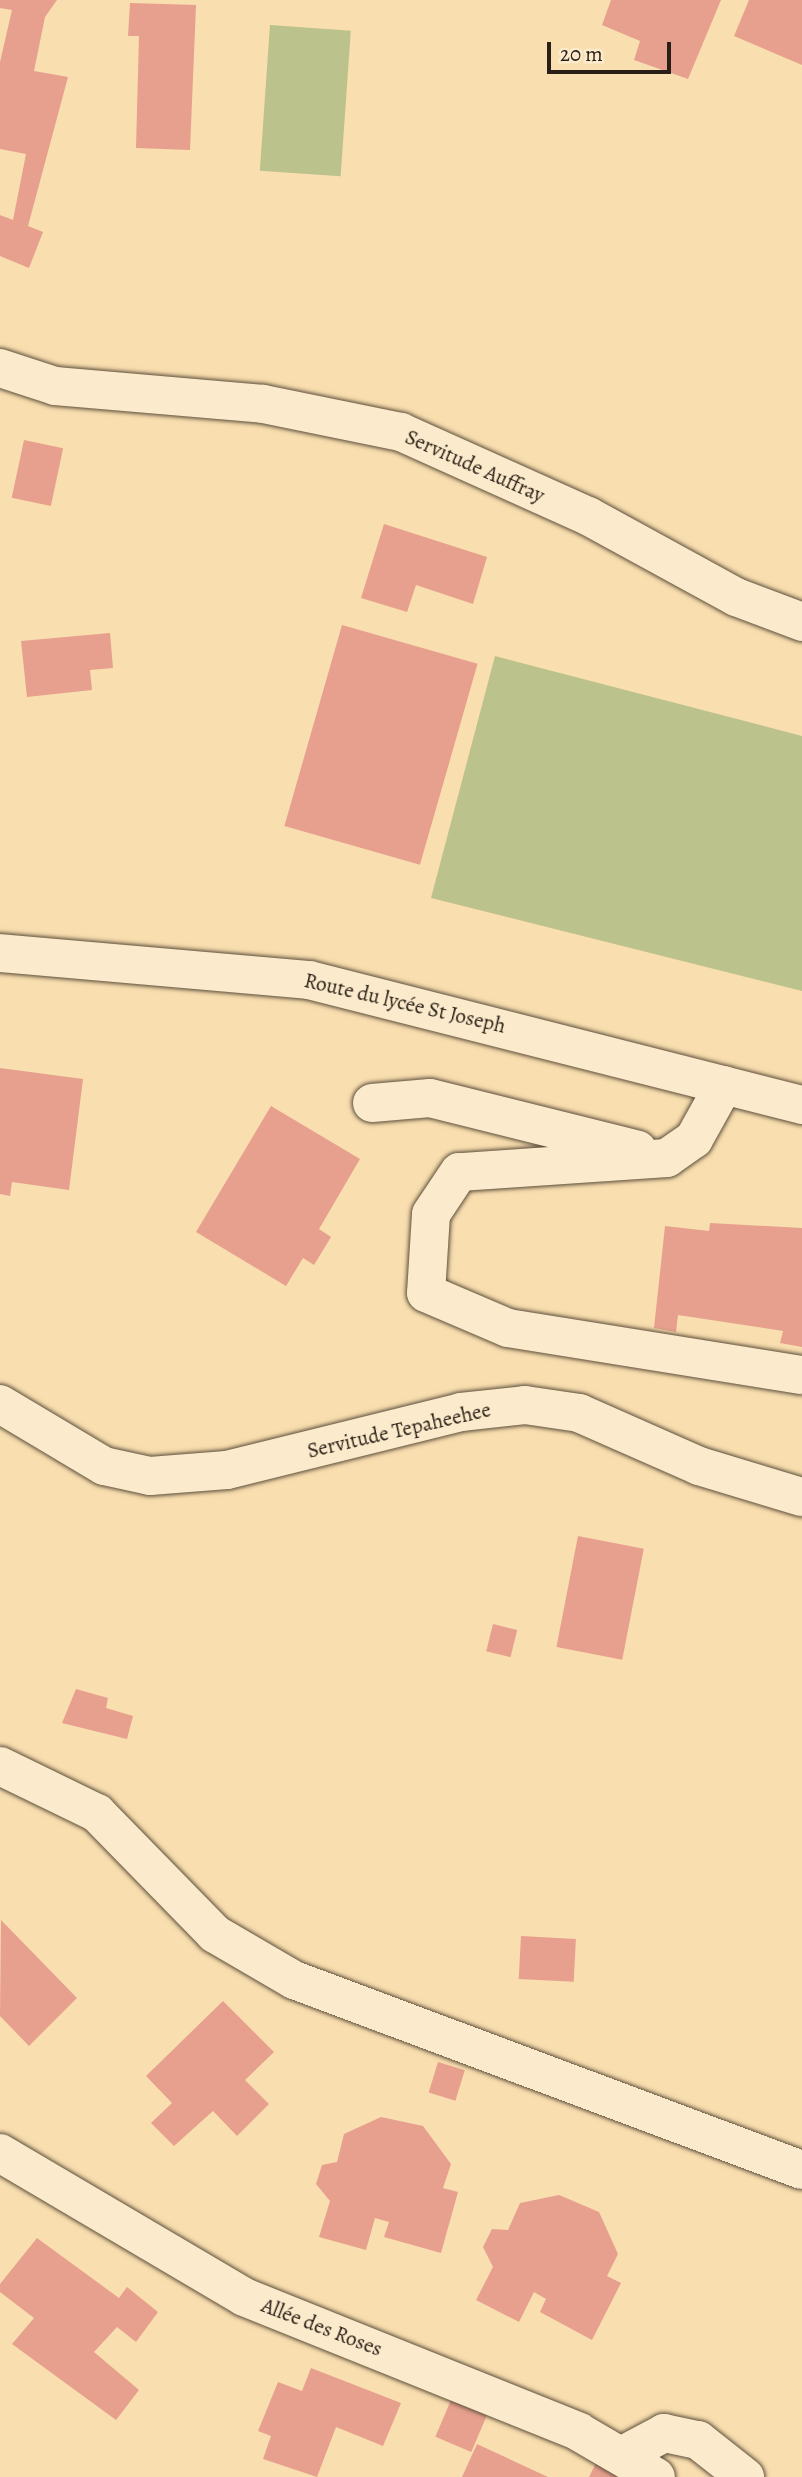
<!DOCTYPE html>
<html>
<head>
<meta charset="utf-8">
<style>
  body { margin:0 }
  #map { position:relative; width:802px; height:2477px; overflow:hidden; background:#f9deaf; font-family:Alegreya,serif }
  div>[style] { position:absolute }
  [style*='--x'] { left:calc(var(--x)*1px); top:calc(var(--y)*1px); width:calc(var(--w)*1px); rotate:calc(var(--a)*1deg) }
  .green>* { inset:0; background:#bbc28c; transform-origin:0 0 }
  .building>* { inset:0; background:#e7a08e; transform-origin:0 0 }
  .roads { filter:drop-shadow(0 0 2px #5d4f3c) drop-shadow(0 0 2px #5d4f3c) }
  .minor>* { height:38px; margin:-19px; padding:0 19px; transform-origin:19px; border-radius:19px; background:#fbeacb }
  span { translate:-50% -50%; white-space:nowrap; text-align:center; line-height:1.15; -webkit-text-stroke:5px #fbeacb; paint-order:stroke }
  .street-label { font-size:21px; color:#291f16 }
  .scale { position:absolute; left:547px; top:42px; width:124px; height:32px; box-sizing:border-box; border:4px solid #291f16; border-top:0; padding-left:9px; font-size:21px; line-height:24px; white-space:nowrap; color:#291f16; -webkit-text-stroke:5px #fbeacb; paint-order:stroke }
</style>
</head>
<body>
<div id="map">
  <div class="green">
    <div style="left:270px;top:25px;width:81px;height:146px;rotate:4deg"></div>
    <div style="clip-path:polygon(495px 656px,802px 736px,802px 991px,431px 898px)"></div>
  </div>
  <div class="building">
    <div style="clip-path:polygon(0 0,57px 0,45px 17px,34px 71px,68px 77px,28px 226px,43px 232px,29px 268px,0 256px,0 215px,13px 220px,26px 154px,0 149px,0 62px,12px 10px,0 8px)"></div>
    <div style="clip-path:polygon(611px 0,721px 0,688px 79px,634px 60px,640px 41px,602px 25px)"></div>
    <div style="clip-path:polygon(749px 0,802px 0,802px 65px,734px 36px)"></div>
    <div style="clip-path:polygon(130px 3px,196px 5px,190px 150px,136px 148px,139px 36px,128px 36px)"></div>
    <div style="left:24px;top:440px;width:40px;height:59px;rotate:12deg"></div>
    <div style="clip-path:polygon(384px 524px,487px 557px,473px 604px,416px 585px,407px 612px,361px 598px)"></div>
    <div style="left:342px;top:625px;width:141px;height:209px;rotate:16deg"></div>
    <div style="clip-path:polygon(110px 633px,113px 668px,90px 670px,92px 690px,27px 697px,21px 641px)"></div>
    <div style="clip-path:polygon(0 1068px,83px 1079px,69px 1190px,12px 1182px,10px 1196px,0 1194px)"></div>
    <div style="clip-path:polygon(271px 1106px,360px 1159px,319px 1229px,331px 1237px,314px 1265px,303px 1258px,286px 1286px,196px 1232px)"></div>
    <div style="clip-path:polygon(710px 1223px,802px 1228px,802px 1347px,780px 1343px,783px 1331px,678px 1315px,676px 1332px,654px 1328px,665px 1226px,709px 1231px)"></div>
    <div style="left:578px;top:1536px;width:67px;height:113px;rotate:11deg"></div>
    <div style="left:493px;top:1624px;width:25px;height:28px;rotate:14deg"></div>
    <div style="clip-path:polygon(76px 1689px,108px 1698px,106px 1708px,133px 1716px,127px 1739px,62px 1723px)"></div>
    <div style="clip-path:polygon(1px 1920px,77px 1998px,29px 2046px,0 2016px)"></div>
    <div style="left:521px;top:1936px;width:55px;height:43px;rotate:3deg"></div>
    <div style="clip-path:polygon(223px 2001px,274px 2052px,245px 2080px,269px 2104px,237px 2136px,213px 2111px,174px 2146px,151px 2123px,172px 2103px,146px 2076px)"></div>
    <div style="left:438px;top:2062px;width:28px;height:32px;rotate:17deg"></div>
    <div style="clip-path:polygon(381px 2117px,423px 2126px,451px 2164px,443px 2188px,458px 2192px,441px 2253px,384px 2237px,389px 2222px,375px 2218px,366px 2250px,319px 2237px,330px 2201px,316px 2184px,322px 2165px,337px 2162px,344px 2134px)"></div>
    <div style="clip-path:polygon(559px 2195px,599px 2212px,618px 2254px,607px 2276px,621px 2283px,592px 2340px,540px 2312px,546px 2299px,534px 2292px,519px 2322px,476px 2300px,493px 2267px,483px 2247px,492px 2229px,508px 2230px,520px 2203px)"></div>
    <div style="clip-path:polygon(37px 2238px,119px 2298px,127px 2287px,158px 2312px,136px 2342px,117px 2327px,94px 2352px,139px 2390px,116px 2420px,12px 2344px,34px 2318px,0 2292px,0 2284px)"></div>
    <div style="clip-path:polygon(311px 2368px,401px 2403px,383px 2446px,336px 2427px,317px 2477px,263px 2459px,271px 2436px,258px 2431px,278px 2382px,302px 2391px)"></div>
    <div style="left:451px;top:2400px;width:39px;height:40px;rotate:23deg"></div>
    <div style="clip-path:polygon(477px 2444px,548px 2477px,462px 2477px)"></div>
    <div style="clip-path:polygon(598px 2459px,621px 2477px,589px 2477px)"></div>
  </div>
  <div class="roads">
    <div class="minor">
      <div style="--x:0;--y:368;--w:58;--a:18.1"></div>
      <div style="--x:55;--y:386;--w:209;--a:4.9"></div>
      <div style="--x:263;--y:404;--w:141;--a:11.5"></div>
      <div style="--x:401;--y:432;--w:205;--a:24.2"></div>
      <div style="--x:588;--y:516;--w:169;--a:28.7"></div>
      <div style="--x:736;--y:597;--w:71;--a:20.7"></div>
      <div style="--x:0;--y:953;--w:310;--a:5"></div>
      <div style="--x:309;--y:980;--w:509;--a:14.23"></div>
      <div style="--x:724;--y:1085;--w:62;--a:119.1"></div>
      <div style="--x:694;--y:1139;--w:33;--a:145"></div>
      <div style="--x:667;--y:1158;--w:208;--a:176.1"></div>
      <div style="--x:459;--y:1172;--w:50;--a:123.7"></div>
      <div style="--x:431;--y:1214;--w:79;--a:93.6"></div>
      <div style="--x:426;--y:1293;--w:89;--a:23.1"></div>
      <div style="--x:508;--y:1328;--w:298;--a:9.1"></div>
      <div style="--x:372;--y:1103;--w:58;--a:-4.9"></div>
      <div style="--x:430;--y:1098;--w:214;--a:14"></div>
      <div style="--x:0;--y:1404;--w:121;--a:30.8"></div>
      <div style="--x:104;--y:1466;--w:47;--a:12.3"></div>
      <div style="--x:150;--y:1476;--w:77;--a:-4.5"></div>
      <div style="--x:227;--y:1470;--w:241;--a:-13.9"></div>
      <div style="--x:461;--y:1412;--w:64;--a:-6.2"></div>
      <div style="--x:525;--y:1405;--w:55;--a:8.4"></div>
      <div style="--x:579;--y:1413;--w:131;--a:23.8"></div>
      <div style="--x:699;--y:1466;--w:108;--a:16.8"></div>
      <div style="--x:0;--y:1766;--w:108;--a:25.9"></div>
      <div style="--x:97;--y:1813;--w:169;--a:45.7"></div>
      <div style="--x:215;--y:1934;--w:91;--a:30.2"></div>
      <div style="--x:294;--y:1980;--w:542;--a:20.51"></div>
      <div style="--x:0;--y:2153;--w:283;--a:30.5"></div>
      <div style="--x:244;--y:2297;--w:361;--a:21.9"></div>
      <div style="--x:579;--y:2432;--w:89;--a:30.3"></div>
      <div style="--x:621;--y:2456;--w:49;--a:-28.1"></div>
      <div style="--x:664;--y:2433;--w:35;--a:12"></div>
      <div style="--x:698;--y:2440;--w:60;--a:38.2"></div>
    </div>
  </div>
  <div class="street-label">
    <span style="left:475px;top:466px;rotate:24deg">Servitude Auffray</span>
    <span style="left:405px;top:1003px;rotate:13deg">Route du lycée St Joseph</span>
    <span style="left:399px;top:1430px;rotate:-13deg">Servitude Tepaheehee</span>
    <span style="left:322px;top:2327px;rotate:21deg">Allée des Roses</span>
  </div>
  <div class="scale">20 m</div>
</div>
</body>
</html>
